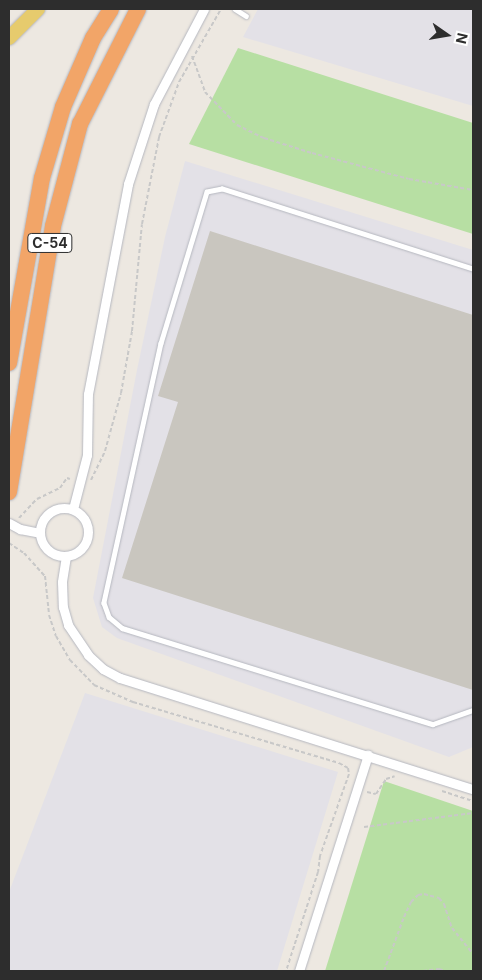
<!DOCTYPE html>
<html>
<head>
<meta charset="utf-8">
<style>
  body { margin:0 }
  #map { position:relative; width:482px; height:980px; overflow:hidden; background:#ede8e1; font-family:Inter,sans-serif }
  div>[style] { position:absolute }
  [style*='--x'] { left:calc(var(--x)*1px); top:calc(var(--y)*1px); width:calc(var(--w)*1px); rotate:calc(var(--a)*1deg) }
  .industrial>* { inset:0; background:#e3e1e7 }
  .green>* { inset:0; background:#b7dfa3 }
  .building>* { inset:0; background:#c9c6bf }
  .path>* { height:2px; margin-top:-1px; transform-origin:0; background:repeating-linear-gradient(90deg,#c8c8c8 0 4px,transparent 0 6.5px) }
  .roads { filter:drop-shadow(0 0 1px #b5b7bf) drop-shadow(0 0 1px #b5b7bf) }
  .lane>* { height:4.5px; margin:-2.25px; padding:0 2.25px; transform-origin:2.25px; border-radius:2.25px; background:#fff }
  .street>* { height:9px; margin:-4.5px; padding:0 4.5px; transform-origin:4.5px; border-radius:4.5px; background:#fff }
  .street>.ring { margin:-4.5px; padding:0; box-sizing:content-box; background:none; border:9px solid #fff; border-radius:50% }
  .primary>* { height:14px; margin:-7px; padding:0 7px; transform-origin:7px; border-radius:7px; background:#e6cb6d }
  .highway>* { height:16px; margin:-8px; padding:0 8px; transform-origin:8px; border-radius:8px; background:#f2a568 }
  span { translate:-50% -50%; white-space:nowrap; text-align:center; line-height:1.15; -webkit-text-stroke:4px #fff; paint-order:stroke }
  .shield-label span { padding:1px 4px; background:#fff; border:1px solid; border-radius:4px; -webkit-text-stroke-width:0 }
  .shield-label { font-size:14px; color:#2d2d2d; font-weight:700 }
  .frame { position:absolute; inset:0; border:10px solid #2d2d2d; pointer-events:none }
  .north { position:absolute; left:422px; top:10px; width:50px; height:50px; -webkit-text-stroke:4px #fff; paint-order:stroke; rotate:103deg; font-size:14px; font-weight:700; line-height:20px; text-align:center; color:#2d2d2d }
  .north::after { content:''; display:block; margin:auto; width:18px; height:22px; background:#2d2d2d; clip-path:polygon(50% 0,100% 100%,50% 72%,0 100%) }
</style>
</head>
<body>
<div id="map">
  <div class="industrial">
    <div style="clip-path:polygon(258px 9px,473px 9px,473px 106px,243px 37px)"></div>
    <div style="clip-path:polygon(185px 161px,473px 250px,473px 747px,449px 757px,117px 638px,102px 627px,93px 598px,137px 370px,165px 237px)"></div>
    <div style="clip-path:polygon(85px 693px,338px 772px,277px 971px,9px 971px,9px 892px)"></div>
  </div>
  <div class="green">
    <div style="clip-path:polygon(238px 48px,473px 123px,473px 234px,189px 144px)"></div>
    <div style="clip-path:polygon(384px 781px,473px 811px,473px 971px,325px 971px)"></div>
  </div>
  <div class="building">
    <div style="clip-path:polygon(210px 231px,473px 315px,473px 690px,122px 578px,178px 402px,158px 396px)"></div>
  </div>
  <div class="path">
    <div style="--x:192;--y:56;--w:38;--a:70"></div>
    <div style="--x:205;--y:92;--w:46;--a:45.9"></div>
    <div style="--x:237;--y:125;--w:30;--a:26"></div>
    <div style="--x:264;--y:138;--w:50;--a:17.4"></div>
    <div style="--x:312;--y:153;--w:100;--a:15"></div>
    <div style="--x:409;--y:179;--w:65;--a:9.8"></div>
    <div style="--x:91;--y:480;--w:32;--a:-64"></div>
    <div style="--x:105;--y:451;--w:60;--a:-74.6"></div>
    <div style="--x:121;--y:393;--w:63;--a:-79.9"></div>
    <div style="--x:132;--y:331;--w:107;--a:-84.7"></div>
    <div style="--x:142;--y:224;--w:89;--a:-78.9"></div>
    <div style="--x:159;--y:137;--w:59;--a:-70"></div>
    <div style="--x:179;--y:82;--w:84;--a:-60.1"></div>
    <div style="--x:19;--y:518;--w:26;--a:-47"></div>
    <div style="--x:37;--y:499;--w:25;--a:-26"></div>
    <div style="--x:60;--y:488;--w:12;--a:-55"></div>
    <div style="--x:67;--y:478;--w:3;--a:18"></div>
    <div style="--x:9;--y:543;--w:18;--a:34"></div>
    <div style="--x:24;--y:553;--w:31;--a:48"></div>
    <div style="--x:45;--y:576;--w:39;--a:84"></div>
    <div style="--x:49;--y:615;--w:22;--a:72"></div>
    <div style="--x:56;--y:636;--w:28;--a:60"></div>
    <div style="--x:70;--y:660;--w:35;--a:46"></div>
    <div style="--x:94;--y:685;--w:43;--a:23.6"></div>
    <div style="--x:133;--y:702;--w:215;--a:16.5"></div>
    <div style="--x:339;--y:763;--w:10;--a:29"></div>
    <div style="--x:348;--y:768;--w:6;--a:81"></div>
    <div style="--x:349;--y:774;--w:87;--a:109.5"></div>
    <div style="--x:320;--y:856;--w:16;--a:97"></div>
    <div style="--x:318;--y:872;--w:104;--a:107.9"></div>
    <div style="--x:442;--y:791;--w:33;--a:18"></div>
    <div style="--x:367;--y:792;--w:9;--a:13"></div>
    <div style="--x:376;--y:794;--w:18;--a:-56"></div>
    <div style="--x:386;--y:779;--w:9;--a:-18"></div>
    <div style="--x:364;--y:827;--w:110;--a:-7.3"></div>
    <div style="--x:384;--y:971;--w:58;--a:-69.7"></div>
    <div style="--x:404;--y:917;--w:17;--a:-65"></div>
    <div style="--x:411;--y:902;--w:10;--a:-45"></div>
    <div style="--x:418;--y:895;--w:6;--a:-9"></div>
    <div style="--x:424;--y:894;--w:16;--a:15"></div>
    <div style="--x:439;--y:898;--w:8;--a:50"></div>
    <div style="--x:444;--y:904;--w:25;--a:72"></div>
    <div style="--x:452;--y:928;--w:33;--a:51"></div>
    <div style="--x:423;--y:971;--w:16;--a:-7"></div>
    <div style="--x:439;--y:969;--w:6;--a:18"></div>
  </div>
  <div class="roads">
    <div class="lane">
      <div style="--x:235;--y:9;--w:13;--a:32"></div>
      <div style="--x:473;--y:269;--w:263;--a:-162.3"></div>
      <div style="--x:222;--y:189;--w:15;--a:169"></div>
      <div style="--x:207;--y:192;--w:158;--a:106.9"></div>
      <div style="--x:161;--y:343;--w:266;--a:102.4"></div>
      <div style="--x:104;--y:603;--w:15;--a:70"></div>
      <div style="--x:109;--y:617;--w:17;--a:40"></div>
      <div style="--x:122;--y:628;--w:325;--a:17.2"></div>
      <div style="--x:433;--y:724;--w:42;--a:-19.3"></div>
    </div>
    <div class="street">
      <div class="ring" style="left:40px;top:508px;width:39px;height:39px"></div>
      <div style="--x:73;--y:509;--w:56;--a:-75.5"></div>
      <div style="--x:87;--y:455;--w:61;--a:-89.1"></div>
      <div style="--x:88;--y:394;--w:214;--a:-79.2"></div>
      <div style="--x:128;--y:184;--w:84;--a:-72"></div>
      <div style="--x:154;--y:104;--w:107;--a:-62.2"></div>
      <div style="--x:9;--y:523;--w:13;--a:29"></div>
      <div style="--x:20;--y:529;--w:20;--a:11"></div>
      <div style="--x:66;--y:556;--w:26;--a:99"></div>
      <div style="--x:62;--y:582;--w:25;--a:88"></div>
      <div style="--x:63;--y:607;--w:19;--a:74"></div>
      <div style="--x:68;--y:625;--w:36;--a:56"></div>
      <div style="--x:88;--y:655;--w:21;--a:43"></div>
      <div style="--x:103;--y:669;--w:19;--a:28"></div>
      <div style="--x:120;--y:678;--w:370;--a:17.5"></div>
      <div style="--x:299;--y:971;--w:227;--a:-72.3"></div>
    </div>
    <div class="primary">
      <div style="--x:9;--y:38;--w:41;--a:-45"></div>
    </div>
    <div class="highway">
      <div style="--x:9;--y:363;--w:188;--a:-79.9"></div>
      <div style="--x:42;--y:178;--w:74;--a:-73.5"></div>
      <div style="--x:63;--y:107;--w:75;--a:-66.5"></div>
      <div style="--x:93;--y:38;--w:34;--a:-58"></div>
      <div style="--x:9;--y:492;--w:270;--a:-80.6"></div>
      <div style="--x:53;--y:226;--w:106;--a:-75.2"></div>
      <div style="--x:80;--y:124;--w:129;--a:-63.2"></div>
    </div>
  </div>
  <div class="shield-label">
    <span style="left:50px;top:243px">C-54</span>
  </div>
  <div class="frame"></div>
  <div class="north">N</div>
</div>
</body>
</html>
